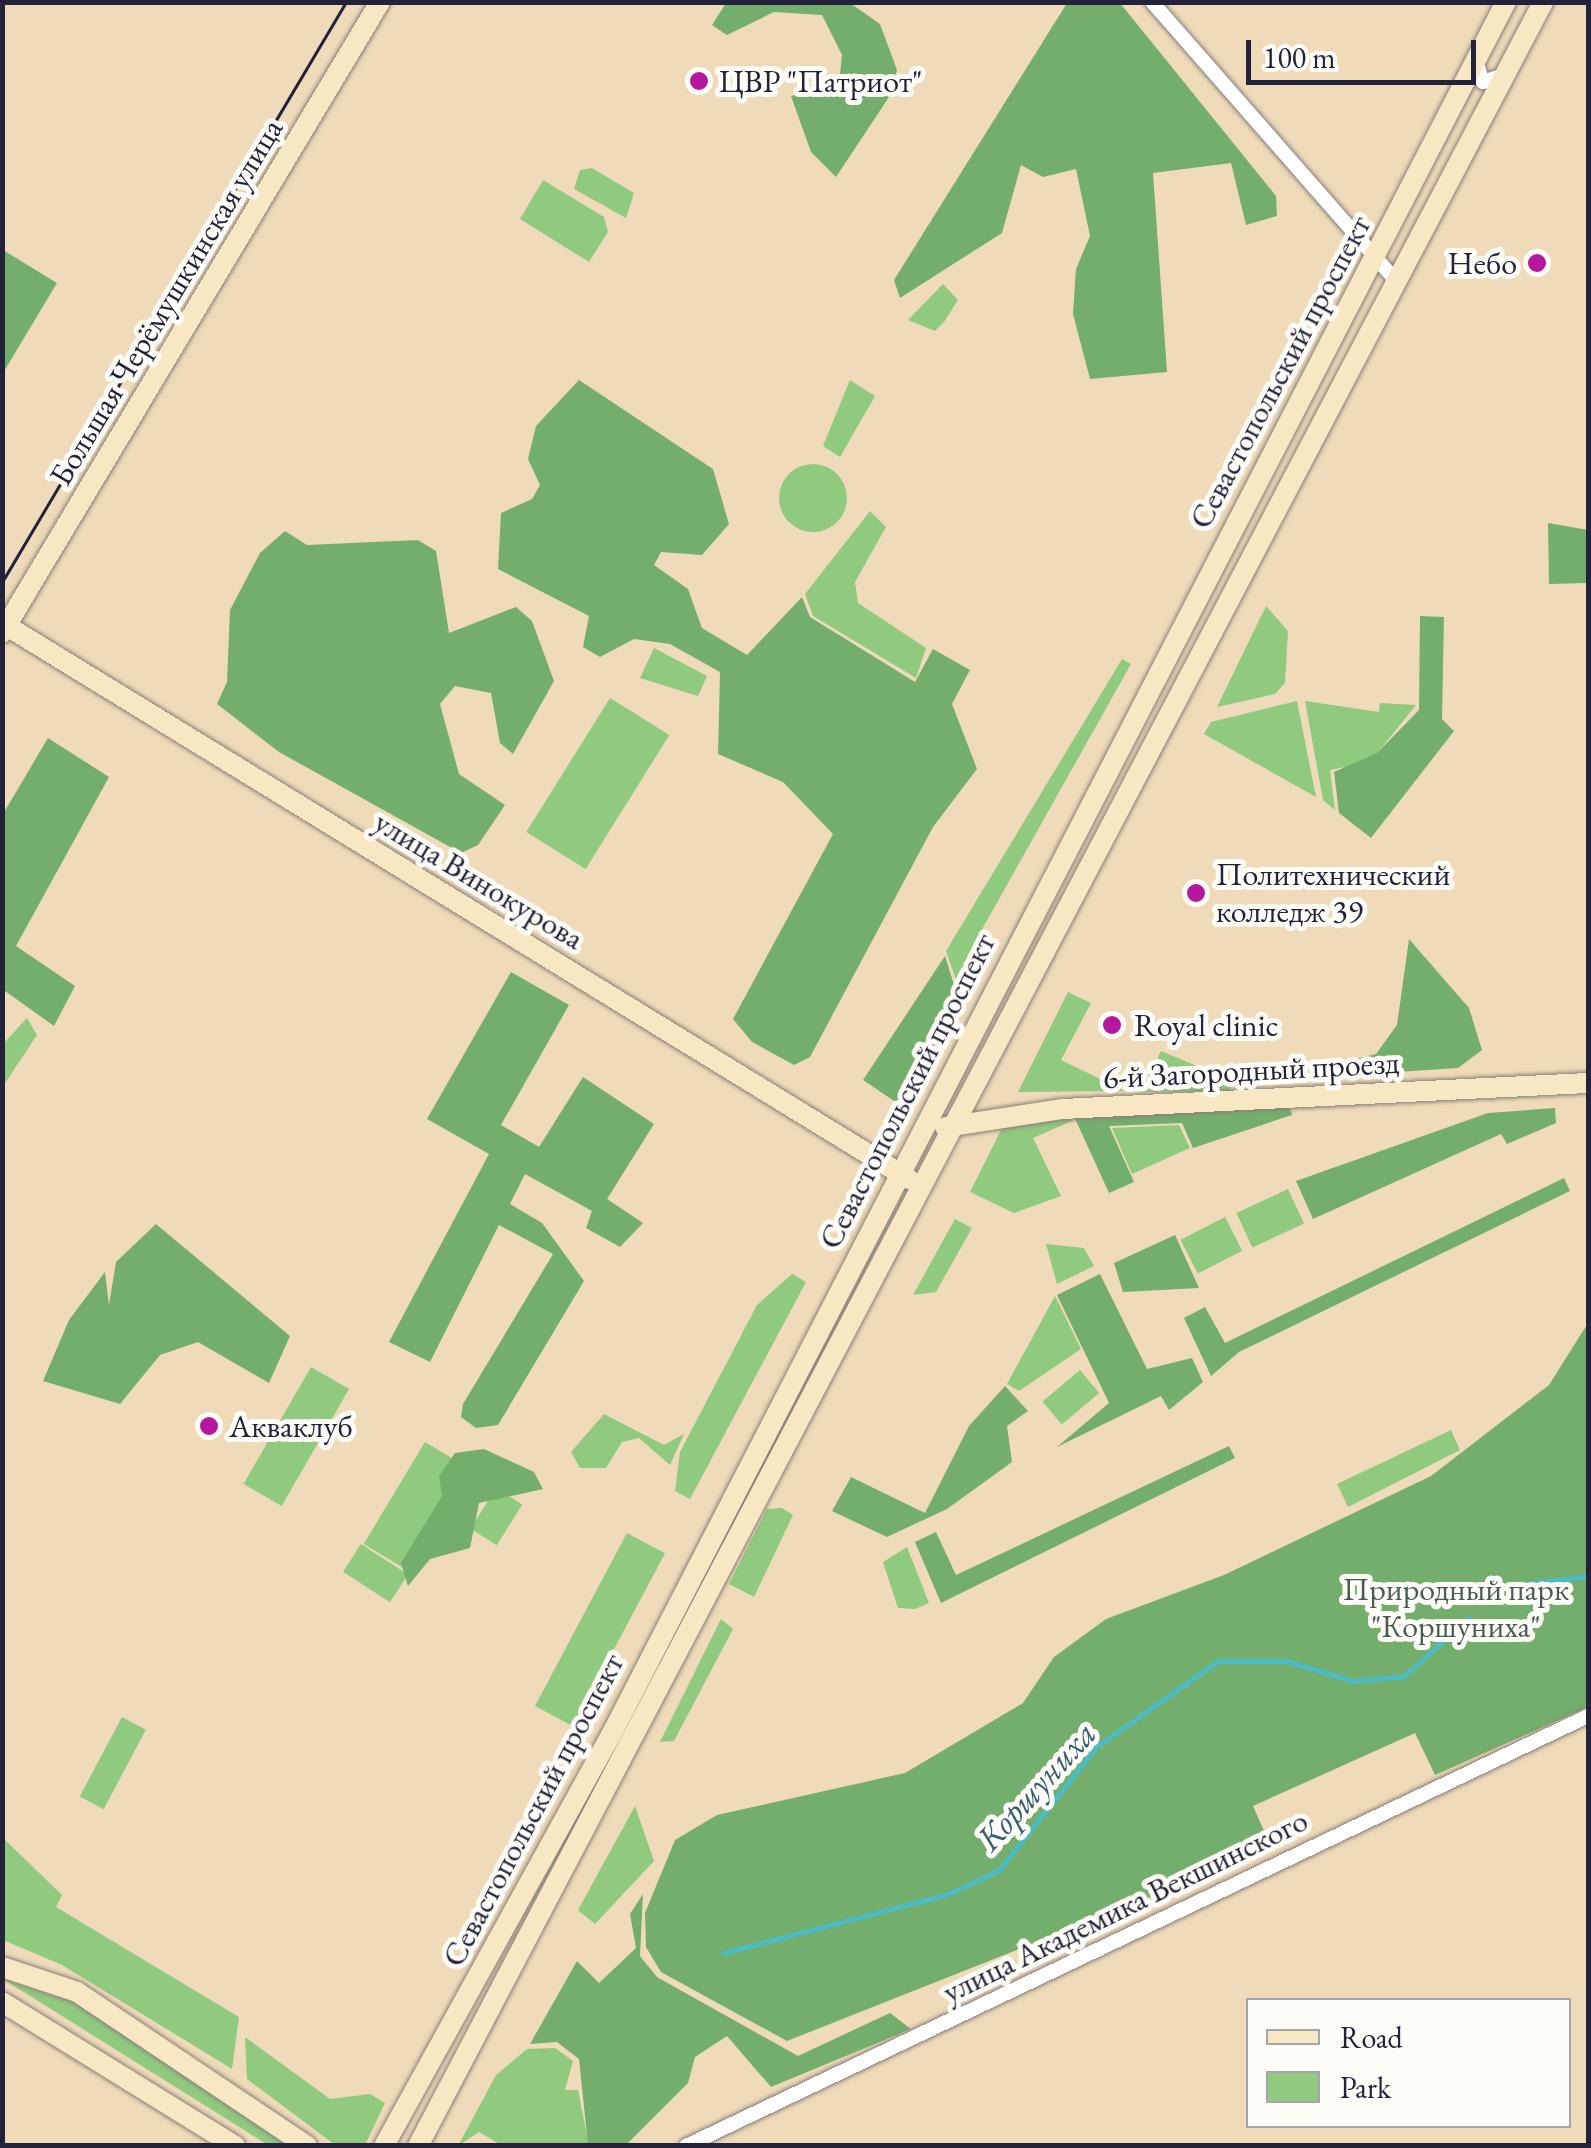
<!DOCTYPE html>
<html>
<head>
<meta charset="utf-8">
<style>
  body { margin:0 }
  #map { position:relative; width:1591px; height:2148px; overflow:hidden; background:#efdbb9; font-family:"EB Garamond",serif }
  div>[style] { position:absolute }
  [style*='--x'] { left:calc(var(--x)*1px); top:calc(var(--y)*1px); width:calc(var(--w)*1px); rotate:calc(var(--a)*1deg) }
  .green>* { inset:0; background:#90ca7e; transform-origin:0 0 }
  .round { border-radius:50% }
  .forest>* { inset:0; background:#74ae6d }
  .stream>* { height:5px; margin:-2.5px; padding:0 2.5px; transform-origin:2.5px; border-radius:2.5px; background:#4cbbc3 }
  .roads { filter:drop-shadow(0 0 2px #887e7a) drop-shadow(0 0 2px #887e7a) }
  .street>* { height:14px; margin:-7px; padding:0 7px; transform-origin:7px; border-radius:7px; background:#fff }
  .secondary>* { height:20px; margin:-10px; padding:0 10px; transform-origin:10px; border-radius:10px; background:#f7e8c3 }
  .tram>* { height:2.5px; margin:-1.25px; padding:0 1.25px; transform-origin:1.25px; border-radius:1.25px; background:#22223b }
  .dots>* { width:28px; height:28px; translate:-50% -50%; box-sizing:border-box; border:5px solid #fdfcf7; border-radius:50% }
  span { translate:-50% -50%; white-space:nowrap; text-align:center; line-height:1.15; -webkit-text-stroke:10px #fdfcf7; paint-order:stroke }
  .poi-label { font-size:32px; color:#22223b }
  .left { translate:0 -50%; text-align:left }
  .right { translate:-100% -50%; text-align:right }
  .street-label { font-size:32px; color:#22223b }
  .park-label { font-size:32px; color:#485d52 }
  .water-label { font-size:35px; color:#335f71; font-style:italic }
  .frame { position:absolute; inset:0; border:5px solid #22223b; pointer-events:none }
  .legend { position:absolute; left:1246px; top:1998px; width:325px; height:130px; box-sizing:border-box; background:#fdfcf7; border:2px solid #a5a5ac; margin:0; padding:12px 18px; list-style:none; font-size:30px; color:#22223b }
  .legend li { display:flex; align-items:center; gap:20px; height:50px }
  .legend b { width:50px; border:2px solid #a5a5ac }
  .scale { position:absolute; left:1246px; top:40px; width:230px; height:45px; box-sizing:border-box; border:5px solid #22223b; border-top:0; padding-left:12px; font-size:30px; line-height:35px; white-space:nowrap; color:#22223b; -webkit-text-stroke:8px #fdfcf7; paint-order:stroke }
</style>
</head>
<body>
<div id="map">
  <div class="green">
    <div style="clip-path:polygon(592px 168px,634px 193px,626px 218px,574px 189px,580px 170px)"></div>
    <div style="clip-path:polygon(543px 180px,604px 217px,608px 232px,589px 262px,520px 219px)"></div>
    <div style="clip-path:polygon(943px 284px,958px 300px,944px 322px,935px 331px,908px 320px)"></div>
    <div style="clip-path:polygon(850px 380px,875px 396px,840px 457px,823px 446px)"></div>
    <div class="round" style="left:779px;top:464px;width:68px;height:68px"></div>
    <div style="clip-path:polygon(870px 511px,886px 527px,855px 582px,858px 603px,926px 648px,916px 678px,813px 616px,805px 594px)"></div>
    <div style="clip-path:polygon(1266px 606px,1288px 631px,1285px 683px,1275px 694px,1217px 707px)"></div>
    <div style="clip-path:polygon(654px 648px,707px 676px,698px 696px,640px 678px)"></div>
    <div style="clip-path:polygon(1122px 659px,1131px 664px,976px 940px,960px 991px,946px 951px)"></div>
    <div style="left:610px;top:698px;width:70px;height:158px;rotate:32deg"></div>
    <div style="clip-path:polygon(1297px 701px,1316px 797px,1204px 734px,1211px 722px)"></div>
    <div style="clip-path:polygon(1305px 701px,1379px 712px,1380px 703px,1416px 705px,1370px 762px,1330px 770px,1335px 810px,1323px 800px)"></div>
    <div style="clip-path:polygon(1068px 992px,1091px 1003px,1061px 1060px,1125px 1091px,1018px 1092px)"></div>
    <div style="clip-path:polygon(27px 1018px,37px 1035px,3px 1086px,3px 1044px)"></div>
    <div style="clip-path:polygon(1161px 1051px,1230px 1080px,1231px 1091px,1140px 1092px)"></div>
    <div style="clip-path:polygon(1071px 1112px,1074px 1120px,1033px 1138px,1061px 1196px,1014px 1213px,970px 1192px,1004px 1124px)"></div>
    <div style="clip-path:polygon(1179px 1125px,1190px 1148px,1132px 1174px,1112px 1128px)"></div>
    <div style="left:1288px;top:1189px;width:38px;height:57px;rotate:65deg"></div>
    <div style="left:1225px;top:1217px;width:38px;height:50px;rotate:63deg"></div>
    <div style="clip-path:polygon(955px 1219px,972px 1228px,936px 1292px,913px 1295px)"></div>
    <div style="clip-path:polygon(1046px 1244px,1084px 1248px,1094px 1266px,1057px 1284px)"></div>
    <div style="clip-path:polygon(792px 1274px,806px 1282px,690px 1499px,675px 1491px,680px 1452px,757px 1305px)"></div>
    <div style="clip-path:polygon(1055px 1296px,1081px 1349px,1019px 1391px,1007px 1384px)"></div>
    <div style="left:311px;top:1367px;width:44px;height:135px;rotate:30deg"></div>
    <div style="left:1080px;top:1370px;width:30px;height:49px;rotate:50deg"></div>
    <div style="clip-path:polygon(604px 1414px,664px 1445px,684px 1434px,670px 1465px,639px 1438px,622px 1442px,606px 1468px,580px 1468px,571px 1452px)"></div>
    <div style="clip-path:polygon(1451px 1430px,1460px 1450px,1348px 1507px,1337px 1484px)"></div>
    <div style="left:425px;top:1442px;width:58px;height:119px;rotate:31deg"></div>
    <div style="left:496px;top:1488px;width:31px;height:48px;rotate:32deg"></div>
    <div style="clip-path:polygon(782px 1508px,793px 1515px,754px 1597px,729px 1584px,767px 1509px)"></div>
    <div style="left:627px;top:1533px;width:43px;height:196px;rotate:28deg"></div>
    <div style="left:361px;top:1544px;width:56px;height:33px;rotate:33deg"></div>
    <div style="clip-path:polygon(907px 1547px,929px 1603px,915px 1609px,898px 1608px,883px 1562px)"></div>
    <div style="clip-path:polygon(721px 1619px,733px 1629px,674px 1741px,660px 1742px)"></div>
    <div style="left:122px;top:1717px;width:27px;height:90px;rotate:28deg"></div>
    <div style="clip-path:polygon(635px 1806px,654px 1861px,595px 1924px,578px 1910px)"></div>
    <div style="clip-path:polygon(3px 1838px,62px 1895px,56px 1907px,239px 2017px,232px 2069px,62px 1965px,3px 1940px)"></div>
    <div style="clip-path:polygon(3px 1979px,73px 2002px,291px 2145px,268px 2145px)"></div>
    <div style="clip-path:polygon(245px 2037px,330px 2099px,370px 2094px,385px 2103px,365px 2145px,335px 2145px,247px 2079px)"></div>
    <div style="clip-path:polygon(555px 2048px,573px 2061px,565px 2090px,578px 2090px,589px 2145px,501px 2145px,479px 2132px,458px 2146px,496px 2075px,527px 2049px)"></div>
  </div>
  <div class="forest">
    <div style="clip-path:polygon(726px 3px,850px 3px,880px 24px,897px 70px,889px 97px,836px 177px,811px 152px,791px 96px,839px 83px,842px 55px,822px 15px,774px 12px,727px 35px,712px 25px)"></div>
    <div style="clip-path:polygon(1067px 3px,1120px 3px,1276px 196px,1277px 216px,1246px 225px,1231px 163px,1153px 173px,1167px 372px,1090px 379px,1073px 314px,1076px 269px,1090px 236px,1076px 169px,1043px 177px,1021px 165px,1002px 233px,900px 298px,894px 280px)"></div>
    <div style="clip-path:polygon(3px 250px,57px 283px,3px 373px)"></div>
    <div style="clip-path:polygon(579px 380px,713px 469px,729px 524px,702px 555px,661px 552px,654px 565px,688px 589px,702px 628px,747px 655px,802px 597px,810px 617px,915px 682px,933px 649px,970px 670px,952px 704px,977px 769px,933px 827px,810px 1057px,794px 1065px,752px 1042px,733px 1019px,833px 834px,783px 782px,718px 754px,720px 672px,670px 644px,634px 639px,600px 657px,583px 647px,589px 616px,498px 569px,501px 513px,532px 499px,540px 485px,528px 459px,536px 426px)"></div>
    <div style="clip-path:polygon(1548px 523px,1588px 530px,1588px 583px,1549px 584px)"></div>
    <div style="clip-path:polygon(285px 531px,307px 545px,418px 540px,436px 551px,449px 633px,516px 607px,532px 621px,554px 681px,513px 754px,500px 743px,491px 693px,455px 686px,440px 704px,459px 774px,505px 805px,478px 845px,461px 853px,279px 752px,217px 704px,227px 682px,230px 610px,260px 553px)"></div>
    <div style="clip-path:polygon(1420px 616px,1444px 617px,1442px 719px,1454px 731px,1371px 838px,1339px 813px,1334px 772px,1377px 753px,1419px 710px)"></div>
    <div style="clip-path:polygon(48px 738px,109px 777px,16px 946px,75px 986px,54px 1026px,5px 991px,2px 977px,3px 814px)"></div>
    <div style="clip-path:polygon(1409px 939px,1469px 1008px,1482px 1050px,1458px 1068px,1336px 1076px,1336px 1064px,1376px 1054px,1397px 1025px)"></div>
    <div style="clip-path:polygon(945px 956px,958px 998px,903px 1107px,863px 1080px)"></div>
    <div style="clip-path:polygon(511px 972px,569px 1005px,501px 1125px,539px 1147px,583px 1077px,654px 1124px,607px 1199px,643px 1223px,620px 1247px,586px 1228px,592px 1211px,525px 1174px,510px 1204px,542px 1223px,584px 1281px,498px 1425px,476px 1428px,461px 1417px,463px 1404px,553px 1254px,499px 1225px,430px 1362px,389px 1342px,489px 1154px,427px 1119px)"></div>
    <div style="clip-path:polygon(1289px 1105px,1292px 1115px,1193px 1148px,1182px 1123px,1109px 1126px,1134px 1182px,1109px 1193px,1072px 1112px)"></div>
    <div style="clip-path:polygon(1555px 1108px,1556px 1123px,1507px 1144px,1501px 1134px,1313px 1219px,1296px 1181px,1488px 1113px)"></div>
    <div style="clip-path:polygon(1564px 1178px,1570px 1191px,1239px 1352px,1211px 1376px,1184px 1318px,1205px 1307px,1225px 1343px)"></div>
    <div style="clip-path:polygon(156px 1224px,290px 1336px,269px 1383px,198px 1342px,160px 1355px,120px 1404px,43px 1381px,69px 1320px,105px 1272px,109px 1305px,116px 1262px)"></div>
    <div style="clip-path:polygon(1175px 1235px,1199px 1288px,1123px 1292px,1114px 1263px)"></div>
    <div style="clip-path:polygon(1100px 1274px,1147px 1369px,1192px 1358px,1203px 1382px,1169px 1410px,1161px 1396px,1057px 1447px,1109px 1403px,1057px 1295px)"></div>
    <div style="clip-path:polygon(1588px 1323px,1588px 1707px,1435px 1775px,1415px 1733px,1253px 1806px,1272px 1849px,787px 2041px,661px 1972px,646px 1947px,645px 1913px,675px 1840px,717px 1815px,905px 1773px,1023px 1703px,1054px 1657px,1106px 1619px,1224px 1575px,1431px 1476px,1549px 1385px)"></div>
    <div style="clip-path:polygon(1005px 1386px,1028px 1411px,1007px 1426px,1012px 1462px,947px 1509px,887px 1537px,832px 1511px,851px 1477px,925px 1513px,969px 1426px)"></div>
    <div style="clip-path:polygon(1229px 1446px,1235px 1458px,941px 1603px,915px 1542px,936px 1532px,956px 1575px)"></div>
    <div style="clip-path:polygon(484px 1449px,534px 1472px,543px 1489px,479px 1503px,470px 1548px,430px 1559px,408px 1586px,401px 1563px,442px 1496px,439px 1476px,455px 1453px)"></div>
    <div style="clip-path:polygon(643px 1894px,640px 1956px,657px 1977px,798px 2056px,890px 2013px,911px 2029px,771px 2087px,727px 2036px,695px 2057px,688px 2083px,626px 2145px,588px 2145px,579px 2059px,557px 2042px,530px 2044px,577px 1961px,599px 1983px,636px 1948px,630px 1914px)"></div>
  </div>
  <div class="stream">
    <div style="--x:1531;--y:1583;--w:57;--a:-7"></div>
    <div style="--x:723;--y:1953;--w:233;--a:-14.7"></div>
    <div style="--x:948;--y:1894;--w:56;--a:-25.2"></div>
    <div style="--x:999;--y:1870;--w:157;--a:-51.7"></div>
    <div style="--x:1096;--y:1747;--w:149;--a:-35.2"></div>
    <div style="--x:1218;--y:1661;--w:68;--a:0"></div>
    <div style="--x:1286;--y:1661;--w:71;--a:16.4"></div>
    <div style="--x:1354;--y:1681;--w:50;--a:-5.7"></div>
    <div style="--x:1404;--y:1676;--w:87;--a:-41.7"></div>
  </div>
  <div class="roads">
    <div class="street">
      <div style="--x:1152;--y:2;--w:369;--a:48.8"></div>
      <div style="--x:1476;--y:61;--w:22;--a:72"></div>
      <div style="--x:1483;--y:82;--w:22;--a:-18"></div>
      <div style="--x:686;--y:2146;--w:999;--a:-25.49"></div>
    </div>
    <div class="secondary">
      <div style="--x:2;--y:623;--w:1064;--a:31.51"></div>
      <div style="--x:2;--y:633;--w:736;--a:-59.08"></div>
      <div style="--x:945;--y:1127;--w:119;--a:-8.7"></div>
      <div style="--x:1063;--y:1109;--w:526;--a:-2.84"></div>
      <div style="--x:2;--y:1967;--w:79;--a:18.4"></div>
      <div style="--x:77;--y:1992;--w:277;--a:33.8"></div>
      <div style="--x:2;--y:2002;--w:274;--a:31.7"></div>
      <div style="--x:384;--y:2146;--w:470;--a:-61.1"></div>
      <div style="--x:611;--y:1735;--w:1950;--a:-62.69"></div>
      <div style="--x:418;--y:2146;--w:2421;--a:-62.31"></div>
    </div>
  </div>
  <div class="tram">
    <div style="--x:2;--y:582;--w:674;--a:-59.33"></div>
  </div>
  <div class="dots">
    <div style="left:699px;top:81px;background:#b5179e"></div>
    <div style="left:1537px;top:263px;background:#b5179e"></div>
    <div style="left:1196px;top:893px;background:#b5179e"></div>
    <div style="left:1112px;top:1025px;background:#b5179e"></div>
    <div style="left:209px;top:1426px;background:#b5179e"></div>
  </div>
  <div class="poi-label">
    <span class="left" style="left:719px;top:81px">ЦВР "Патриот"</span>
    <span class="right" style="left:1517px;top:263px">Небо</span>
    <span class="left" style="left:1216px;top:893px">Политехнический<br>колледж 39</span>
    <span class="left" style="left:1134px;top:1025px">Royal clinic</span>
    <span class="left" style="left:229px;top:1426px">Акваклуб</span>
  </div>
  <div class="street-label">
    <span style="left:166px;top:302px;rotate:-59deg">Большая Черёмушкинская улица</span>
    <span style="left:1280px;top:372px;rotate:-62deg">Севастопольский проспект</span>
    <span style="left:479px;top:880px;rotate:31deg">улица Винокурова</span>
    <span style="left:1251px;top:1070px;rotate:-3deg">6-й Загородный проезд</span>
    <span style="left:907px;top:1091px;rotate:-63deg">Севастопольский проспект</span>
    <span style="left:533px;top:1810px;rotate:-62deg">Севастопольский проспект</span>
    <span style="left:1125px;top:1906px;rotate:-26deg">улица Академика Векшинского</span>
  </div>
  <div class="park-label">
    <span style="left:1456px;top:1608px">Природный парк<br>"Коршуниха"</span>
  </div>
  <div class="water-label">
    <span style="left:1036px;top:1786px;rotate:-48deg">Коршуниха</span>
  </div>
  <div class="frame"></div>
  <ul class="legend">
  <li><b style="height:12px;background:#f7e8c3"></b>Road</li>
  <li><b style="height:28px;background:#90ca7e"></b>Park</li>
  </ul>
  <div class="scale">100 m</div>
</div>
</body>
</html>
